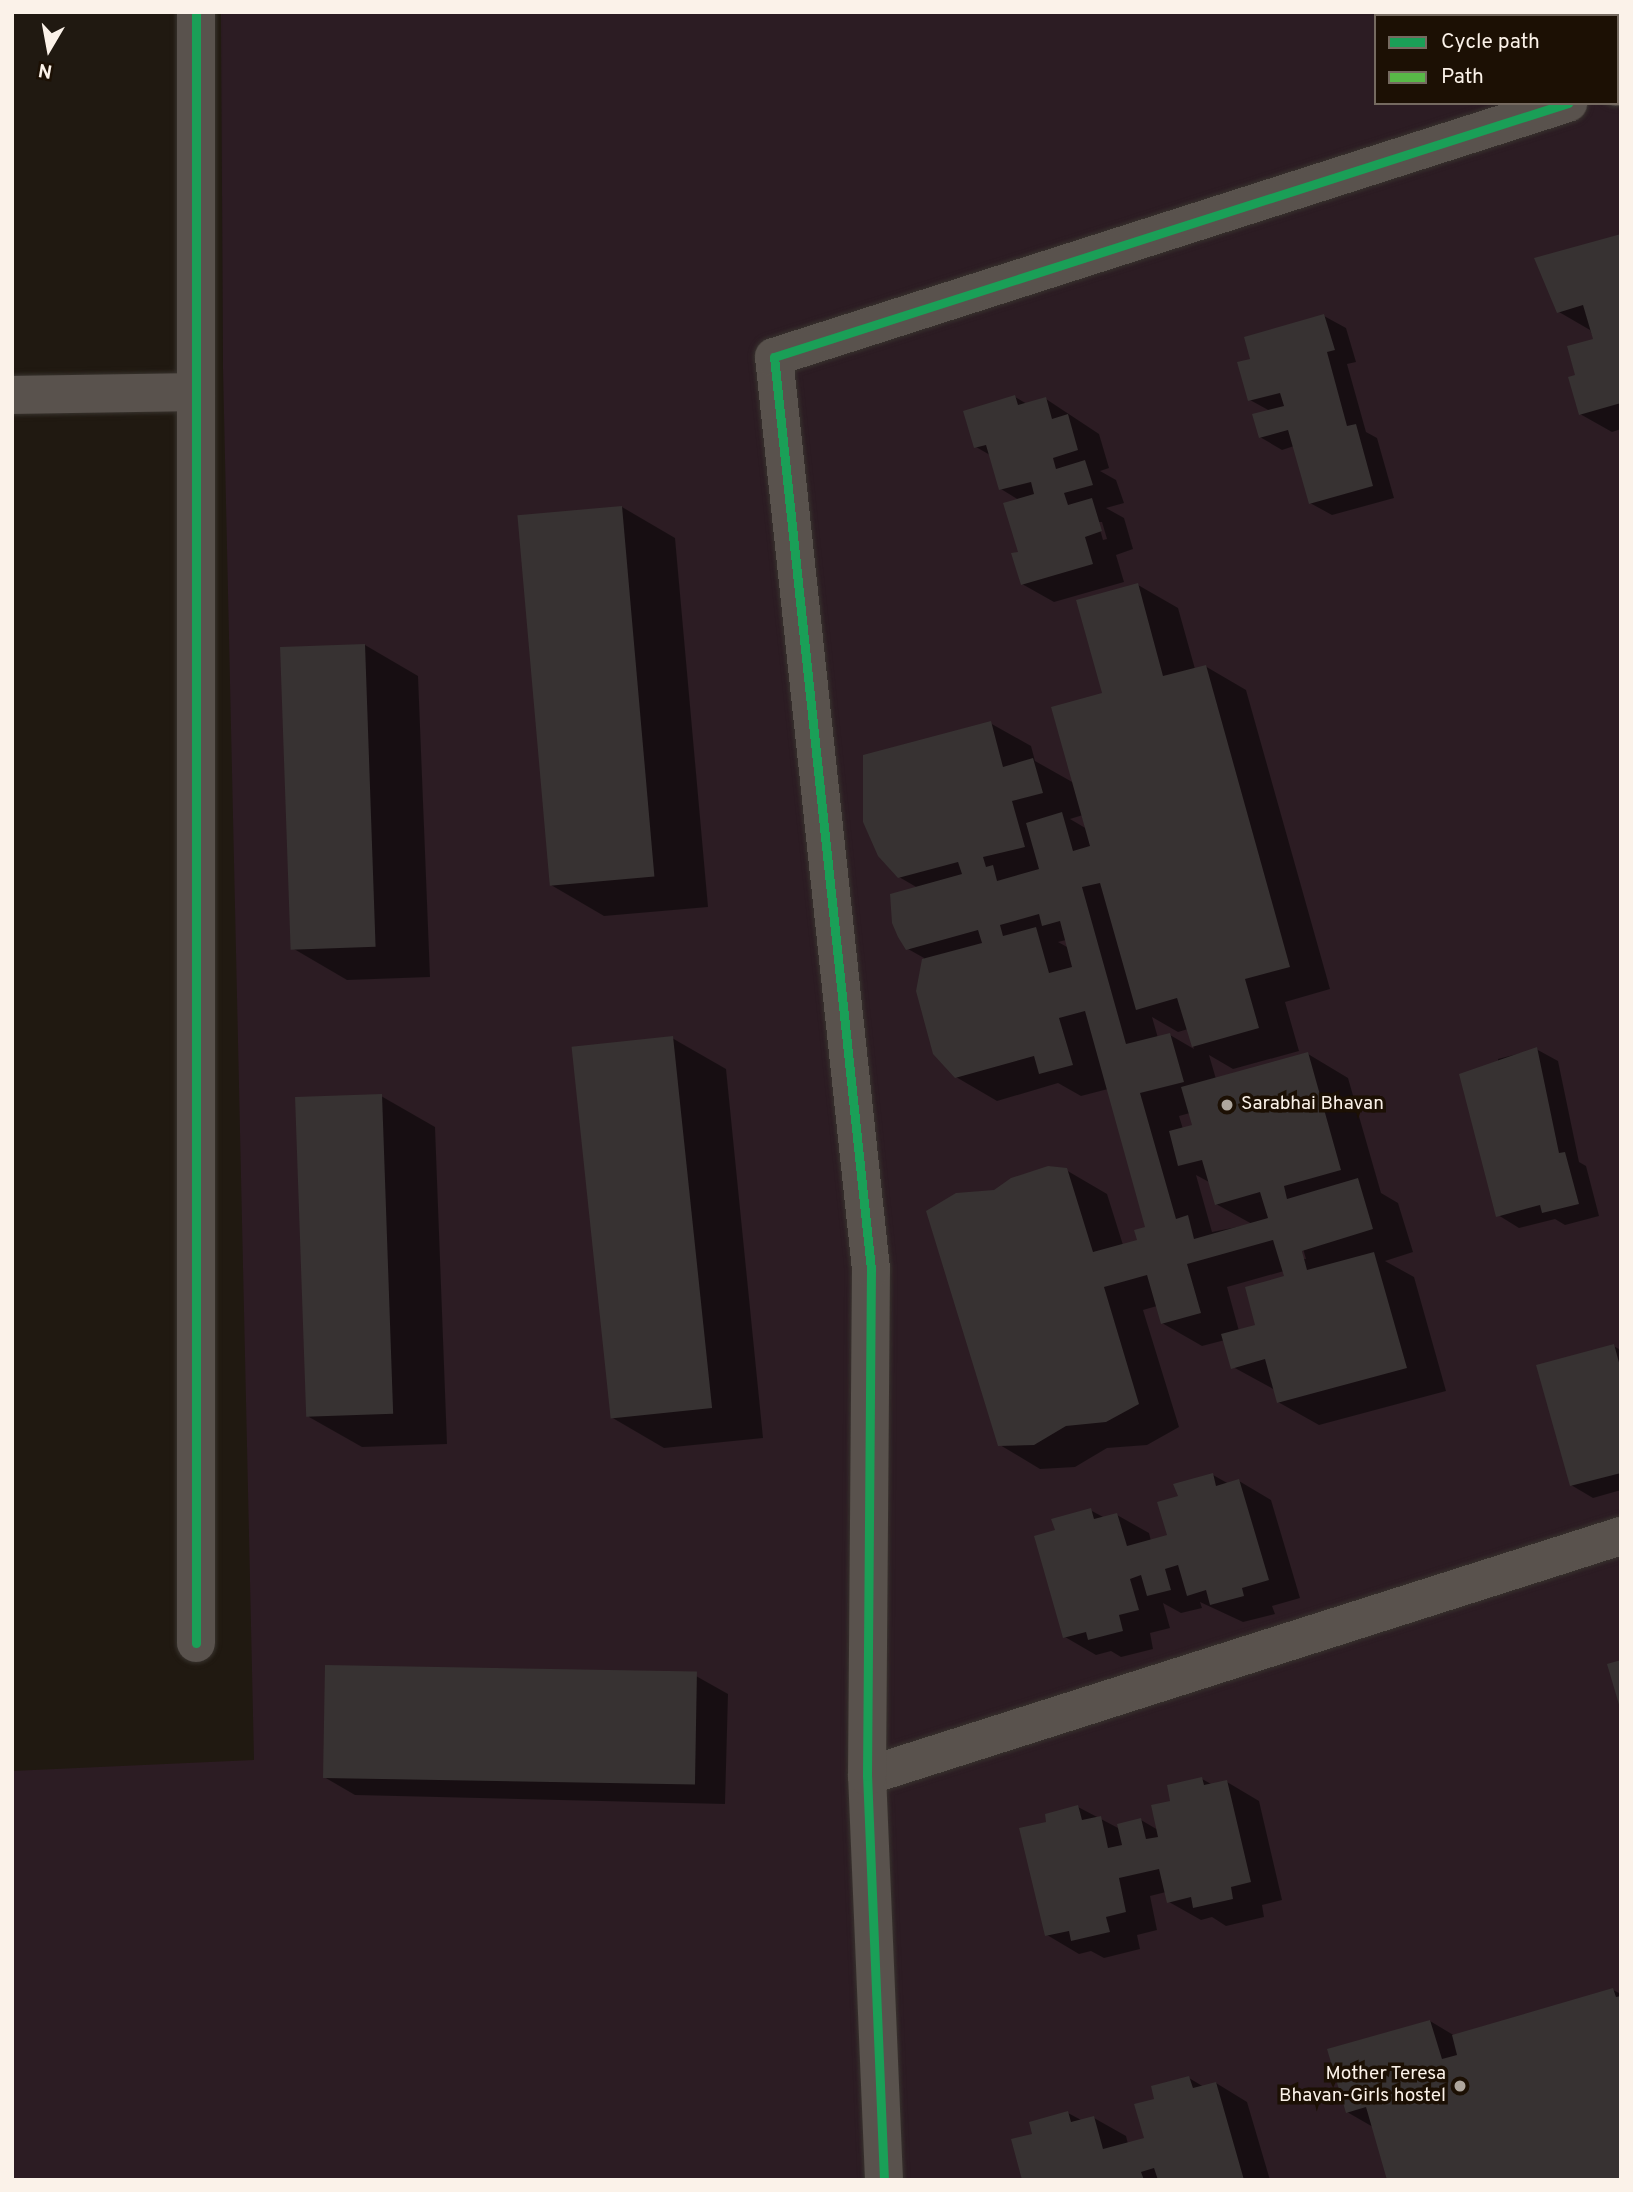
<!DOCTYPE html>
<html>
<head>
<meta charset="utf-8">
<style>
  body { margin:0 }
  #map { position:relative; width:1633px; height:2192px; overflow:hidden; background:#201911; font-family:Overpass,sans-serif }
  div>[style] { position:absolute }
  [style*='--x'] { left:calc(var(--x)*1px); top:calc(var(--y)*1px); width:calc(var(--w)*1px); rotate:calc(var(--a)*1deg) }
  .education>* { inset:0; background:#2c1c23 }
  .shadow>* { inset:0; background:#0007 }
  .building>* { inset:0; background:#373232; transform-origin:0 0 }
  .roads { filter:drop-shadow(0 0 2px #38332e) drop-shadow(0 0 2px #38332e) }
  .minor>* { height:38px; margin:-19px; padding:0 19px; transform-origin:19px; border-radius:19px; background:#59524d }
  .quiet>* { height:7px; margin-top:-3.5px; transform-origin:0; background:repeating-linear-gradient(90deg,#58b947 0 14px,transparent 0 21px) }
  .cycleway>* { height:9px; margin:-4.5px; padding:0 4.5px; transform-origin:4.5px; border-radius:4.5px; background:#1a9f57 }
  .dots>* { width:19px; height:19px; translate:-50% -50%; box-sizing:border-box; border:4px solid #1c1004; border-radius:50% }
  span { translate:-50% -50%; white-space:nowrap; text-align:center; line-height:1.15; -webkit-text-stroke:7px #1c1004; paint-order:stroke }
  .poi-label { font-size:19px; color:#fbf2e9 }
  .left { translate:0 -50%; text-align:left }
  .right { translate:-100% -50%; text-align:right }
  .frame { position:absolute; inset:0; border:14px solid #fbf2e9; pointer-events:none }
  .legend { position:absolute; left:1374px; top:14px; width:245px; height:91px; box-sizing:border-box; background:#1c1004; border:2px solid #756a60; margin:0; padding:9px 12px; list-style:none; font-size:21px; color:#fbf2e9 }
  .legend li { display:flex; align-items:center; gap:14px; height:35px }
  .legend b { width:35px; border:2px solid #756a60 }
  .north { position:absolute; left:14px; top:14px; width:70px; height:70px; -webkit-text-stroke:5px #1c1004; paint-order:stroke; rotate:190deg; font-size:19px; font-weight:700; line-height:28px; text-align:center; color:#fbf2e9 }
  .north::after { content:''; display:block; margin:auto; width:24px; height:32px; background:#fbf2e9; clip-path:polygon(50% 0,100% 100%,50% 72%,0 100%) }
</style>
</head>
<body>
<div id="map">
  <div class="education">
    <div style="clip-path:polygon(evenodd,221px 12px,1621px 12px,1621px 2180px,12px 2180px,12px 1771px,254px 1760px,223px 368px,221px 12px,1376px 16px,1617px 16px,1617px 103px,1376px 103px,1376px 16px)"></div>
  </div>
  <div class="shadow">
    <div style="clip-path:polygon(1621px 236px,1621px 429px,1612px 432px,1580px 414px,1577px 376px,1595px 341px,1590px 330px,1559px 312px)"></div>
    <div style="clip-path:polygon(1324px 316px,1346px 328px,1356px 362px,1347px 364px,1366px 432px,1377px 438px,1394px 498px,1332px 515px,1310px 503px,1294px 446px,1282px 450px,1260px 437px,1270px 411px,1250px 400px,1252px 360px)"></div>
    <div style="clip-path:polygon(evenodd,1015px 397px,1027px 404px,1046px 399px,1099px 434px,1109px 468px,1100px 471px,1116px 480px,1124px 503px,1106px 508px,1124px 518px,1133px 549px,1116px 555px,1124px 582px,1054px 602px,1022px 584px,1019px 500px,1001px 489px,990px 455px,976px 447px,1015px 397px,1098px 522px,1102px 522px,1107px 539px,1103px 540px,1098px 522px)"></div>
    <div style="clip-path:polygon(622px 507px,675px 538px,708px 907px,604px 916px,551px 885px)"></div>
    <div style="clip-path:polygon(evenodd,1138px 585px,1178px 608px,1195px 669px,1205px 666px,1246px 690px,1330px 989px,1285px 1002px,1299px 1051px,1233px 1069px,1209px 1055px,1216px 1079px,1308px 1054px,1348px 1078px,1381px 1193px,1398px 1203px,1413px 1252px,1385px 1261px,1414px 1277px,1446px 1391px,1319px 1425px,1278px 1402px,1275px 1390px,1233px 1367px,1225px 1340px,1202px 1346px,1162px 1323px,1157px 1306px,1143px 1310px,1179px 1427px,1147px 1445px,1107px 1448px,1075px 1467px,1040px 1469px,1000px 1445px,995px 1192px,1066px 1170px,1107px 1194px,1123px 1245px,1139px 1241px,1147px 1228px,1108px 1089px,1081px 1096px,1058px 1083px,997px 1101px,956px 1077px,934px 1053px,918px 991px,924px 958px,908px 949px,918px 888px,899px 877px,990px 723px,1031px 746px,1035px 761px,1074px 783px,1138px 585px,1083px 815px,1087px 829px,1070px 819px,1083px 815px,1138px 585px,1066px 940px,1069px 948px,1058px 942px,1066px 940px,1138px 585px,1152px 1017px,1178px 1032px,1188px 1029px,1194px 1049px,1170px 1035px,1158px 1038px,1152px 1017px,1138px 585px,1190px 1113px,1194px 1126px,1183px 1129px,1179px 1116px,1190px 1113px,1138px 585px,1196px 1175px,1209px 1182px,1216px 1204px,1252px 1224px,1212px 1232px,1196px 1175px,1138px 585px,1301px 1242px,1306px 1259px,1303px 1259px,1301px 1242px,1138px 585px,1284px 1271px,1286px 1277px,1257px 1326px,1239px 1331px,1227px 1287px,1284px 1271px)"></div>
    <div style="clip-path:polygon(365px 645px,418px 676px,430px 977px,347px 980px,294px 949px)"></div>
    <div style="clip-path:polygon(672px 1038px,726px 1069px,763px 1438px,664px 1448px,611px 1417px)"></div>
    <div style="clip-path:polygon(1536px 1049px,1558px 1061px,1579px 1162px,1586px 1166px,1599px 1216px,1565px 1225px,1555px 1219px,1519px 1228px,1498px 1215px,1498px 1059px)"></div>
    <div style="clip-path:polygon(381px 1096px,435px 1127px,447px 1444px,362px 1447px,309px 1417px)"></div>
    <div style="clip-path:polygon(1613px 1346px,1621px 1350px,1621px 1490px,1593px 1498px,1571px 1485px)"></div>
    <div style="clip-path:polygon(1213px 1475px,1229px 1484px,1239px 1481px,1271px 1500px,1300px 1598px,1272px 1606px,1275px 1614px,1243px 1622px,1200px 1602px,1202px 1608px,1181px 1613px,1163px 1603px,1170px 1628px,1150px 1633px,1153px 1649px,1121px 1657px,1111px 1651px,1096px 1655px,1065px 1637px,1057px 1532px,1090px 1510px,1105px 1518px,1117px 1515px,1149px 1533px,1151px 1541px,1169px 1536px,1180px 1497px)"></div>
    <div style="clip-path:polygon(696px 1676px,728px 1694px,725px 1804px,355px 1795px,324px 1777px)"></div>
    <div style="clip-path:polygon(1202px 1779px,1213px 1785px,1227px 1782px,1259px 1801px,1282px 1900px,1262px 1905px,1264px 1917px,1226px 1926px,1212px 1917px,1201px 1920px,1169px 1902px,1166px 1892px,1150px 1896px,1157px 1930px,1137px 1935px,1140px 1949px,1104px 1958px,1091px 1951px,1079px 1954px,1047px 1935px,1048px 1823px,1078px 1807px,1120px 1829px,1141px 1820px,1158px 1830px,1172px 1802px)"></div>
    <div style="clip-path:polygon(1613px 1990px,1621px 1994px,1621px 2180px,1373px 2127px,1347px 2112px,1430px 2021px,1455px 2036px)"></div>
    <div style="clip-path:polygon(1189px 2078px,1204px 2087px,1216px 2083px,1247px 2102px,1270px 2180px,1024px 2180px,1034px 2135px,1068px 2113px,1083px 2121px,1094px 2118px,1126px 2136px,1128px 2144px,1146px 2139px,1156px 2100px)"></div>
  </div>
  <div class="building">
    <div style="clip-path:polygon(1621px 234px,1621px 403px,1579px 415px,1568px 377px,1575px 375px,1567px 346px,1593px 339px,1583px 305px,1557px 313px,1534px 258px)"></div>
    <div style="clip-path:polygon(1324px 314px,1335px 350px,1327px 352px,1347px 426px,1356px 424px,1373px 486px,1309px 504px,1288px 430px,1259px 438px,1252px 414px,1284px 406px,1280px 393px,1248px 401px,1237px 362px,1250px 359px,1244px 337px)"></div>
    <div style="clip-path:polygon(1015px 395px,1018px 405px,1046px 397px,1052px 419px,1068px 414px,1078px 450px,1053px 458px,1056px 469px,1085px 460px,1093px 485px,1064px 493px,1068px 505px,1092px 498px,1102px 531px,1085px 537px,1093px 564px,1021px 585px,1011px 553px,1018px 552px,1003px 503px,1034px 494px,1031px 482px,999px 490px,986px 445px,974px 448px,963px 411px)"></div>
    <div style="left:622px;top:506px;width:372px;height:105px;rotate:85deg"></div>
    <div style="clip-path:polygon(evenodd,1138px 583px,1163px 676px,1206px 665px,1290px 967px,1245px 979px,1259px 1028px,1192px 1047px,1177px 998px,1136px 1010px,1100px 883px,1082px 887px,1126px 1044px,1170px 1033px,1184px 1082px,1140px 1093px,1176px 1219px,1188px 1215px,1194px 1239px,1268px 1218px,1260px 1192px,1215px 1205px,1202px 1160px,1178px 1166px,1169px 1131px,1192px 1125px,1181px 1087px,1308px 1052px,1341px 1170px,1284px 1186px,1287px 1199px,1358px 1178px,1373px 1229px,1302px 1251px,1307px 1270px,1374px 1252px,1407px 1368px,1277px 1403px,1265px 1359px,1231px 1369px,1221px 1334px,1255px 1325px,1245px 1287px,1284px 1276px,1273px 1240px,1187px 1264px,1201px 1313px,1161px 1324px,1147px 1275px,1104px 1287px,1139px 1404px,1106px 1422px,1066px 1426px,1034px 1445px,998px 1446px,926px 1211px,956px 1193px,994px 1190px,1011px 1178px,1048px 1166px,1067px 1168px,1093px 1252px,1137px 1240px,1134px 1230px,1145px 1227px,1085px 1011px,1059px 1018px,1073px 1065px,1039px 1074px,1034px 1056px,955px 1078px,933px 1054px,916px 991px,922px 959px,982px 943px,978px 930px,906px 950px,898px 937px,892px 923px,890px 894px,962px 874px,958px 862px,898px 878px,878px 856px,863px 822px,863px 755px,991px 721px,1003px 767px,1033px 758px,1043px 793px,1012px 801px,1025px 847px,983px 857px,986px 867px,993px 865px,997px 881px,1039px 869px,1026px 823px,1062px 812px,1073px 851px,1090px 846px,1051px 707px,1102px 693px,1076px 600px,1138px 583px,1039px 914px,1042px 926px,1060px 921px,1072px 967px,1049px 973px,1036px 927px,1003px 936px,1000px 925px,1039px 914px)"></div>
    <div style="left:365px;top:644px;width:303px;height:85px;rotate:88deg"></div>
    <div style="left:673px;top:1036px;width:374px;height:102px;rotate:84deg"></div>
    <div style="clip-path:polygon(1537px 1047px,1559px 1153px,1565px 1152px,1579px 1204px,1542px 1213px,1540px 1205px,1496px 1217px,1459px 1074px)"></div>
    <div style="left:382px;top:1094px;width:320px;height:87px;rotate:88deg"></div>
    <div style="clip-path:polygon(1614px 1344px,1621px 1370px,1621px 1473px,1570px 1486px,1536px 1365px)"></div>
    <div style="clip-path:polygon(1213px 1473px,1216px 1486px,1239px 1479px,1269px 1580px,1242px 1588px,1244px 1596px,1210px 1605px,1206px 1590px,1187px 1596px,1178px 1565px,1165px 1569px,1171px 1590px,1147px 1596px,1141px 1575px,1130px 1579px,1139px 1610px,1119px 1615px,1123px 1631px,1088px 1640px,1086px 1632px,1063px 1638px,1034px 1536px,1055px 1530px,1051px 1519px,1091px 1508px,1094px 1519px,1117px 1513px,1127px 1546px,1167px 1535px,1157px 1502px,1178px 1496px,1173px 1484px)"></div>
    <div style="clip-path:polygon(1621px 1660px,1621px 1708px,1620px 1708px,1607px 1664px)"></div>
    <div style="left:325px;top:1665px;width:372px;height:113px;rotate:1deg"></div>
    <div style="clip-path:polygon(1202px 1777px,1204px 1785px,1227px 1780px,1251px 1882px,1231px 1887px,1233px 1899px,1193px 1908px,1191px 1897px,1167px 1903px,1159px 1869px,1119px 1878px,1126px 1912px,1106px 1917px,1110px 1932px,1071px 1941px,1069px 1931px,1045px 1936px,1019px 1828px,1046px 1822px,1045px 1814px,1078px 1805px,1082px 1820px,1101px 1816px,1108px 1848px,1122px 1845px,1117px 1824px,1141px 1818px,1146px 1839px,1158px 1837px,1151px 1805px,1170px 1801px,1167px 1785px)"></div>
    <div style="clip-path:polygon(1613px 1988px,1616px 1997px,1621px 1996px,1621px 2180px,1387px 2180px,1366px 2107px,1346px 2113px,1327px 2049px,1430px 2020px,1442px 2059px,1457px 2055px,1452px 2035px)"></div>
    <div style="clip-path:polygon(1189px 2076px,1193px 2088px,1216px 2082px,1244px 2180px,1158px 2180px,1154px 2168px,1141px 2172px,1144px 2180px,1022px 2180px,1011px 2139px,1032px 2134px,1029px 2122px,1068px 2111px,1071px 2122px,1094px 2116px,1103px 2149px,1144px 2138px,1134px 2104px,1154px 2099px,1151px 2086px)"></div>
  </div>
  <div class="roads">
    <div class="minor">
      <div style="--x:1617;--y:87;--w:4;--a:-14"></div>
      <div style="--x:12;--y:395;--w:184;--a:-0.9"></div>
      <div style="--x:196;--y:1643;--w:1631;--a:-90"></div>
      <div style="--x:867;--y:1776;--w:791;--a:-17.66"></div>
      <div style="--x:884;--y:2180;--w:404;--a:-92.4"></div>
      <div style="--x:867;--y:1776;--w:507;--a:-89.55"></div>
      <div style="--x:871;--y:1269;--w:917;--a:-96.07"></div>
      <div style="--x:774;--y:357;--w:834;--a:-17.74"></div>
    </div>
  </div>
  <div class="quiet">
    <div style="--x:1617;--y:87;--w:4;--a:-14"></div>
  </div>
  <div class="cycleway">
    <div style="--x:196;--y:1643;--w:1631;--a:-90"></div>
    <div style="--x:884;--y:2180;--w:404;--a:-92.4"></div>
    <div style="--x:867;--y:1776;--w:507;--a:-89.55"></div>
    <div style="--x:871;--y:1269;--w:917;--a:-96.07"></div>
    <div style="--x:774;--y:357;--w:834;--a:-17.74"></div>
  </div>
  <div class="dots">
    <div style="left:1227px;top:1105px;background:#aea69d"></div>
    <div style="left:1460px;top:2086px;background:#aea69d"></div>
  </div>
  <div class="poi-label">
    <span class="left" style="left:1241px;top:1105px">Sarabhai Bhavan</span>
    <span class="right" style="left:1446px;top:2086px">Mother Teresa<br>Bhavan-Girls hostel</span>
  </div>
  <div class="frame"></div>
  <ul class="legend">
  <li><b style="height:9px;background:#1a9f57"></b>Cycle path</li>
  <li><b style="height:9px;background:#58b947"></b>Path</li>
  </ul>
  <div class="north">N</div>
</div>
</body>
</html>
